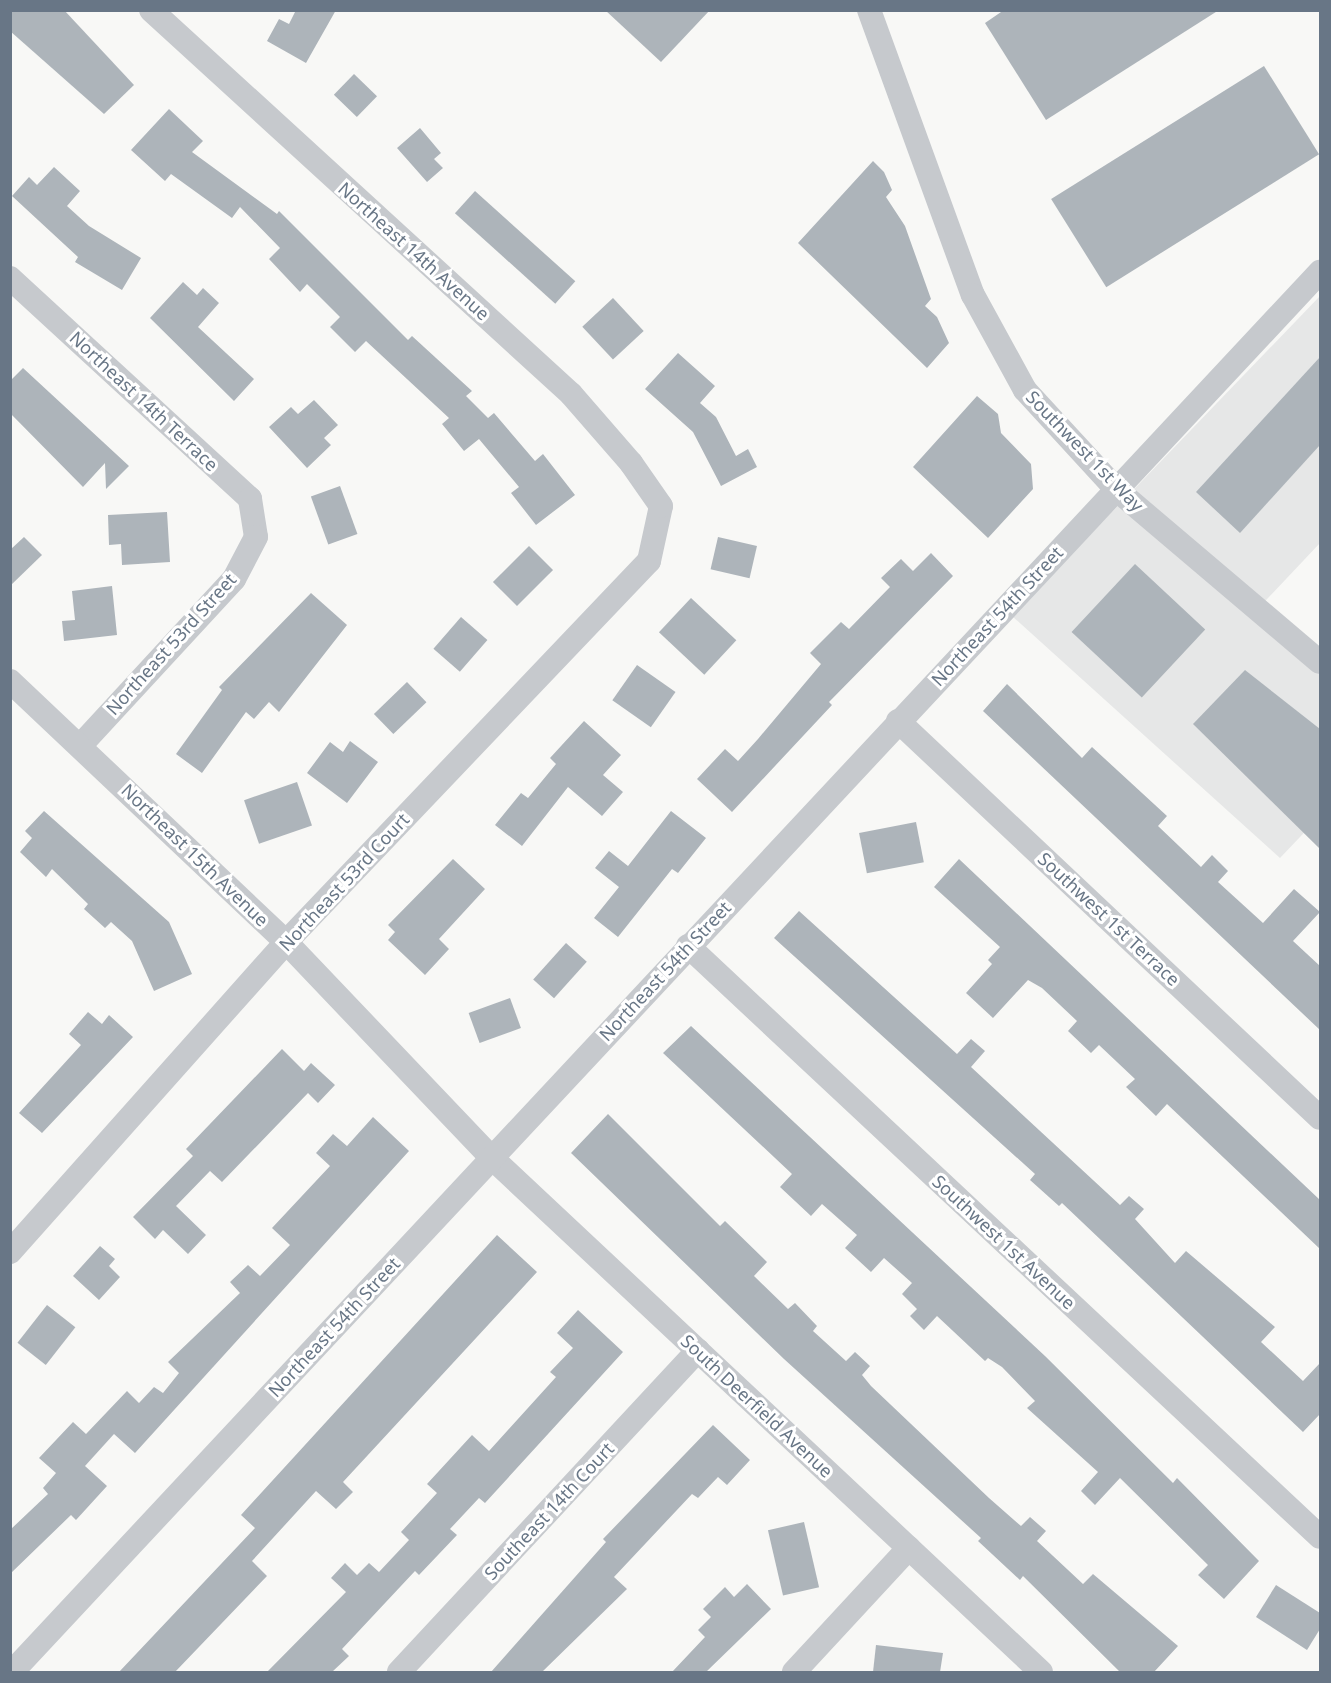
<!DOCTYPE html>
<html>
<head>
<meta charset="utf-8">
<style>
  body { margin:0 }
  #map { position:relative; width:1331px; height:1683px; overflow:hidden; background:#f8f8f6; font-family:"Noto Sans",sans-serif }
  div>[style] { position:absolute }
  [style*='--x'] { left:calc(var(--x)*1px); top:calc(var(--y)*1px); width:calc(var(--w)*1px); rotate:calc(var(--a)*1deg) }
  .built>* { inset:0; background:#e6e7e7 }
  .building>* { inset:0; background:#adb4ba; transform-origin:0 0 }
  .minor>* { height:24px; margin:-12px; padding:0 12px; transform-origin:12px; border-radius:12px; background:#c6c9cd }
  span { translate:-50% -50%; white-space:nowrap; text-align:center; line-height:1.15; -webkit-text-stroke:6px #fff; paint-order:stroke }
  .street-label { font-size:18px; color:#687686 }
  .frame { position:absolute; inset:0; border:12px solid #687686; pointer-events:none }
</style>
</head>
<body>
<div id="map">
  <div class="built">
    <div style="clip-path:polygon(1320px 296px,1320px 543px,1252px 615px,1320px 673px,1320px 816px,1280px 858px,1012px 616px)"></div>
  </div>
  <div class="building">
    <div style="clip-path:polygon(10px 10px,64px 10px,134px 85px,104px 114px,10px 31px)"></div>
    <div style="clip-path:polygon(296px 10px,336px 10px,306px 63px,267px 41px,279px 19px,289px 24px)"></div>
    <div style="clip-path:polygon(605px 10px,710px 10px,661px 62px)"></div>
    <div style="clip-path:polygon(1004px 10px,1219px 10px,1046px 120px,985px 23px)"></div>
    <div style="left:1264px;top:66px;width:104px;height:251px;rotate:58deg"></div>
    <div style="left:354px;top:74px;width:32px;height:29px;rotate:44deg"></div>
    <div style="clip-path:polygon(169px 109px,203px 141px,192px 152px,277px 214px,279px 211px,408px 340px,412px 336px,472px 391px,466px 396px,488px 418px,494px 413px,535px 461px,543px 454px,575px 495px,536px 525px,511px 493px,519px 487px,479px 439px,464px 451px,442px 424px,449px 418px,366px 341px,355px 352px,330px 327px,340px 317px,307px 284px,300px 292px,269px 259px,280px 248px,240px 207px,232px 218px,171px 174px,165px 181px,131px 150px)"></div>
    <div style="clip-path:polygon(420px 128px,441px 153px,434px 159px,443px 168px,427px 182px,397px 148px)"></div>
    <div style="clip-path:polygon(873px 161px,884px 172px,892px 190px,886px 197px,905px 226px,931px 299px,925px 306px,937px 317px,949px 343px,927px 368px,798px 243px)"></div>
    <div style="clip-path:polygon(54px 167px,80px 191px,67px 206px,89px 226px,141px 258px,122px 290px,75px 262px,78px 257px,12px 196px,29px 177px,37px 185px)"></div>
    <div style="left:475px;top:191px;width:135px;height:30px;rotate:42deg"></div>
    <div style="clip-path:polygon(183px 282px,197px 295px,203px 288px,219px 303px,198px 327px,254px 379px,234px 401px,150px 318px)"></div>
    <div style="left:613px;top:298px;width:45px;height:42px;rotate:47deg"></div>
    <div style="clip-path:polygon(678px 353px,715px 386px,700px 403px,716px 417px,736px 456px,748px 449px,757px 467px,721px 486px,693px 432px,645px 389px)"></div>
    <div style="clip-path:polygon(1320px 357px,1320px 445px,1240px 533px,1196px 492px)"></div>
    <div style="clip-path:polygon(23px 368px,129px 466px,106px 489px,105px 463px,83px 487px,10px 413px,10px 381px)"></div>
    <div style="clip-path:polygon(977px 396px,998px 414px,1001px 433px,1031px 464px,1033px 489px,988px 538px,913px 467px)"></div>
    <div style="clip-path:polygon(314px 400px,338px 425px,324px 438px,331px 445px,307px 468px,269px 427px,291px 407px,298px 414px)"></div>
    <div style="left:340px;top:486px;width:51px;height:31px;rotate:70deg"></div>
    <div style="clip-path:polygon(167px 512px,170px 562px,122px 565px,121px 544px,109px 545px,108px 515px)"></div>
    <div style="clip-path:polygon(24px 537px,42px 555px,10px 586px,10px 550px)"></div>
    <div style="left:718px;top:537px;width:40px;height:33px;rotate:13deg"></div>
    <div style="left:529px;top:546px;width:34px;height:51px;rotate:45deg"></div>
    <div style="clip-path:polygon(931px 553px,953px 576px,829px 702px,832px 705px,732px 812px,697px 779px,725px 749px,738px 761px,758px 739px,821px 664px,810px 653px,841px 622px,849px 629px,890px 587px,881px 578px,901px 559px,913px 571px)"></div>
    <div style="left:1135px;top:564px;width:96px;height:93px;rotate:43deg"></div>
    <div style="clip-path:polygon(112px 586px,117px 635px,64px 641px,62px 621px,75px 620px,72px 591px)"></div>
    <div style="clip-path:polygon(311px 593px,347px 625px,279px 712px,269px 702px,254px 719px,246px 712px,202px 773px,176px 754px,222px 690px,219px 687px)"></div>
    <div style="left:691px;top:598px;width:62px;height:47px;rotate:43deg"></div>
    <div style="left:461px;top:617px;width:35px;height:42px;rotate:41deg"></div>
    <div style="left:637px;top:665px;width:47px;height:43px;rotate:35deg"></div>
    <div style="clip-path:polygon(1245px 670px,1320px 729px,1320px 849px,1193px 724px)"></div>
    <div style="left:407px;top:682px;width:28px;height:46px;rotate:46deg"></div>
    <div style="clip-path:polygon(1007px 684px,1082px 758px,1092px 747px,1167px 816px,1158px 826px,1201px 867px,1212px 855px,1228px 871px,1218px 882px,1263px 923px,1294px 889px,1320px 912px,1293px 941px,1320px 966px,1320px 1030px,983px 711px)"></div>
    <div style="clip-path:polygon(584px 721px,621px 755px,603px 775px,623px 792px,602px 816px,568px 787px,522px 846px,495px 825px,521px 793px,528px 798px,556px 764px,550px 758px)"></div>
    <div style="clip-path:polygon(350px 741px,378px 762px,347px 803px,307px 773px,330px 742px,343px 752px)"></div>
    <div style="left:297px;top:782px;width:46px;height:56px;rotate:71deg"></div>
    <div style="clip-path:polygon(44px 811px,169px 922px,192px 974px,154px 991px,132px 941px,111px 922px,105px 928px,84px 909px,88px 904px,52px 869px,46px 877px,20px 852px,32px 838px,25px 831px)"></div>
    <div style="clip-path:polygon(671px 811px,706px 838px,678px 873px,672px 869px,618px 937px,594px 918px,619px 887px,595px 868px,609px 851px,628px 866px)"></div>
    <div style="left:916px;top:822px;width:41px;height:58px;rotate:79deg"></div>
    <div style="clip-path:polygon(453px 859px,485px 889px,439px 939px,449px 949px,425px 975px,388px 940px,395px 932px,388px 925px)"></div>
    <div style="clip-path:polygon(959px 859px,1320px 1200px,1320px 1249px,1167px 1104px,1156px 1116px,1126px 1087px,1135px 1079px,1099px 1045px,1091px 1053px,1068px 1031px,1077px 1021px,1042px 988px,1028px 980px,993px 1018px,966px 993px,992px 964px,988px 960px,1000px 947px,934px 887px)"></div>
    <div style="clip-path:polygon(799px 911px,957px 1054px,971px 1039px,985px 1051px,971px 1067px,1120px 1205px,1129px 1196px,1144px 1209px,1135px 1219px,1175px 1263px,1186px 1251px,1275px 1327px,1261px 1342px,1303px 1381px,1320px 1363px,1320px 1414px,1303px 1432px,1062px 1203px,1059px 1206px,1030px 1180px,1035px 1174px,774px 938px)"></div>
    <div style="left:566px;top:943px;width:28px;height:49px;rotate:42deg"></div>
    <div style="left:510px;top:998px;width:32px;height:44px;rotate:70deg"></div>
    <div style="clip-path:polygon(88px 1012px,102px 1024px,109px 1015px,133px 1037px,42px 1133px,19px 1113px,81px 1045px,69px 1034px)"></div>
    <div style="clip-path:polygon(691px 1026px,1045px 1356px,1173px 1483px,1177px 1478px,1259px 1561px,1224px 1599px,1198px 1575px,1208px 1565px,1120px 1478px,1095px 1505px,1081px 1491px,1098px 1472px,1027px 1408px,1035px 1401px,1002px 1367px,988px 1358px,985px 1361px,937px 1316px,924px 1330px,910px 1316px,917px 1309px,902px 1294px,912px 1283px,884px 1258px,871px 1272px,845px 1248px,857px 1235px,822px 1204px,811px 1216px,780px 1187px,792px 1174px,663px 1053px)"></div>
    <div style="clip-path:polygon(282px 1049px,304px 1071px,311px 1063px,335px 1085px,318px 1103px,308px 1093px,222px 1182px,210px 1171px,176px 1206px,206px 1235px,188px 1254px,163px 1230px,155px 1239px,133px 1217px,193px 1156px,186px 1149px)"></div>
    <div style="clip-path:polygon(608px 1114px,720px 1226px,725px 1221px,767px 1262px,754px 1276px,788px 1309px,795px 1303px,817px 1326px,813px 1331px,846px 1361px,855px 1352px,870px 1366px,862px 1375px,871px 1386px,989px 1498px,1021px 1526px,1030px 1517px,1046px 1531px,1037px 1541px,1083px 1584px,1093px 1574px,1178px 1646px,1154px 1672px,1120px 1672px,1023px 1576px,1020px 1580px,978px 1541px,981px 1538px,784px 1359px,571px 1153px)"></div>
    <div style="clip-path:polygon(373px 1117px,409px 1151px,135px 1453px,114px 1434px,85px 1466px,107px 1486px,76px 1520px,71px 1515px,10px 1574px,10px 1530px,48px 1494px,43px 1488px,56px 1473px,39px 1458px,73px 1422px,86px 1434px,127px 1391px,139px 1403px,154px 1387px,163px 1393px,179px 1373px,168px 1362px,240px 1293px,230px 1282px,248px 1265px,260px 1276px,290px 1245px,272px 1228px,330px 1166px,316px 1153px,333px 1134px,347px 1146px)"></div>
    <div style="clip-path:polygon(497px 1235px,537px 1272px,343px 1482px,353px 1492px,336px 1509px,316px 1491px,252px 1561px,267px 1576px,175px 1672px,119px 1672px,255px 1528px,241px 1515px)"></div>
    <div style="clip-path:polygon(100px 1246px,115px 1259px,109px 1266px,120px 1277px,99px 1300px,73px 1276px)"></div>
    <div style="left:47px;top:1305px;width:36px;height:48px;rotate:38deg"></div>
    <div style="clip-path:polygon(578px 1310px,623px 1352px,485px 1503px,479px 1498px,450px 1529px,457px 1535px,419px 1575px,415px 1571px,342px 1649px,349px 1656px,332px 1672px,267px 1672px,346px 1592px,331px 1578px,345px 1563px,357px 1575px,369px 1563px,379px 1572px,409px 1540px,401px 1532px,437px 1493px,427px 1484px,472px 1435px,489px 1451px,556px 1377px,550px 1372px,573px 1348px,557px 1333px)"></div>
    <div style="clip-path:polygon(713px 1425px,750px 1460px,727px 1485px,718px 1477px,698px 1498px,692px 1494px,614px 1577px,627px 1589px,542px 1672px,491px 1672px,606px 1542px,603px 1539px)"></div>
    <div style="left:804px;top:1522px;width:67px;height:37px;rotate:77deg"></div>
    <div style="clip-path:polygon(747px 1584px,771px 1609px,706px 1672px,672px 1672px,705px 1637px,698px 1630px,711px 1617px,703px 1609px,725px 1587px,734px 1597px)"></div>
    <div style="clip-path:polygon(1276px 1585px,1320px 1613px,1320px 1629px,1307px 1650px,1256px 1617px)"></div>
    <div style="clip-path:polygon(876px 1645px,943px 1653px,940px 1672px,873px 1672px)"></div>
  </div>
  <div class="minor">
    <div style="--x:869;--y:10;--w:303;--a:70"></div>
    <div style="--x:973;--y:295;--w:108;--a:61.3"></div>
    <div style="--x:1025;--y:390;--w:136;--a:47.4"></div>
    <div style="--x:1117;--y:490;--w:266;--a:40.3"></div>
    <div style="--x:10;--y:278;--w:326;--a:42.6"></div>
    <div style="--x:250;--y:499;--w:38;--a:81"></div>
    <div style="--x:256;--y:537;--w:47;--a:117.6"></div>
    <div style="--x:234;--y:579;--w:227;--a:132.7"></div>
    <div style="--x:10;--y:681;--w:380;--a:43.4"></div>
    <div style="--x:286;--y:942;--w:298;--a:46.4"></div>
    <div style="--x:492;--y:1158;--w:752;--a:43.11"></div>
    <div style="--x:898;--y:721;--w:579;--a:43.25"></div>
    <div style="--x:688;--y:946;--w:865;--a:43.08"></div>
    <div style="--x:10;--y:1252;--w:415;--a:-48.3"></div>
    <div style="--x:286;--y:942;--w:526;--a:-46.39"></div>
    <div style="--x:649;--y:561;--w:56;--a:-77.7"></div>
    <div style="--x:661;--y:506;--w:52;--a:-124.9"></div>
    <div style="--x:631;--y:463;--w:91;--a:-131"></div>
    <div style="--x:571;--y:394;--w:569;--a:-137.56"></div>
    <div style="--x:12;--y:1672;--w:1916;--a:-46.95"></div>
    <div style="--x:399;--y:1672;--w:439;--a:-47.1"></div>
    <div style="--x:794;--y:1672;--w:169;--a:-47.2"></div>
  </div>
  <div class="street-label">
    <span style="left:414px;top:251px;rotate:42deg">Northeast 14th Avenue</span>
    <span style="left:144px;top:401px;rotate:43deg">Northeast 14th Terrace</span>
    <span style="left:1085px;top:451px;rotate:46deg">Southwest 1st Way</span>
    <span style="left:997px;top:616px;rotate:-47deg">Northeast 54th Street</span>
    <span style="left:171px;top:644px;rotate:-48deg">Northeast 53rd Street</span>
    <span style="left:195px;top:855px;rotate:44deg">Northeast 15th Avenue</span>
    <span style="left:344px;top:882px;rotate:-47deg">Northeast 53rd Court</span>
    <span style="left:1109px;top:919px;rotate:43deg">Southwest 1st Terrace</span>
    <span style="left:665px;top:971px;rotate:-47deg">Northeast 54th Street</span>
    <span style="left:1004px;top:1242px;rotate:43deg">Southwest 1st Avenue</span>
    <span style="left:334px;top:1327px;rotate:-47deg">Northeast 54th Street</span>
    <span style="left:757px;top:1406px;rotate:43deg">South Deerfield Avenue</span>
    <span style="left:549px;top:1511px;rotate:-47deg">Southeast 14th Court</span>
  </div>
  <div class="frame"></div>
</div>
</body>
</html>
